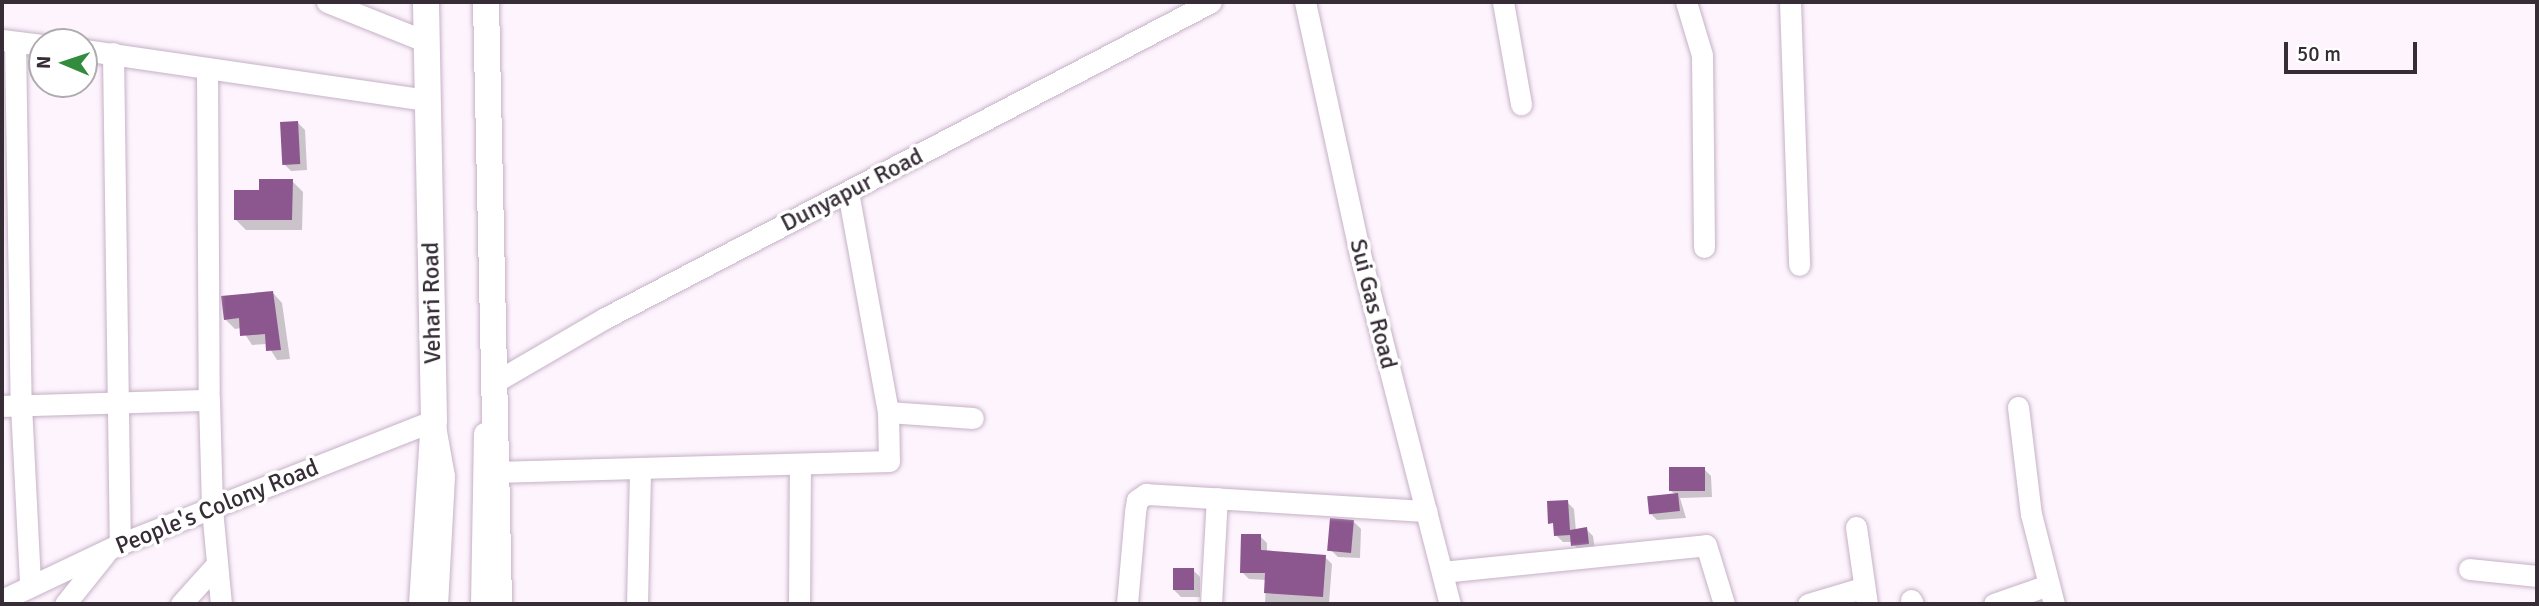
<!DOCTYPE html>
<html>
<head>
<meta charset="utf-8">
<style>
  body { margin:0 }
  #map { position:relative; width:2539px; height:606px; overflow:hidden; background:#fdf4fd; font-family:Signika,sans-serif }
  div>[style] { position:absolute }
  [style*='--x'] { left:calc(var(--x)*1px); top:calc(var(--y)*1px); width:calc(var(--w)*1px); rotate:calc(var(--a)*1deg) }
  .shadow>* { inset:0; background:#0003 }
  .building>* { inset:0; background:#8c578e; transform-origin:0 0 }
  .roads { filter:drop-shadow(0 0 2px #c6b1c7) drop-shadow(0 0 2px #c6b1c7) }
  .minor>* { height:21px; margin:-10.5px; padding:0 10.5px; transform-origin:10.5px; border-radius:10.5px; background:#fff }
  .major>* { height:26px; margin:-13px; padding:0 13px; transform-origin:13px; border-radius:13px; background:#fff }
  span { translate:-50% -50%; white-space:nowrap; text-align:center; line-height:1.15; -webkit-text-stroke:7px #fff; paint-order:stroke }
  .street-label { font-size:24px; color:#362d36 }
  .frame { position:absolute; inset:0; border:4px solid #362d36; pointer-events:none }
  .north { position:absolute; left:28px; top:28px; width:70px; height:70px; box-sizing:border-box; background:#fff; border:2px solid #afabaf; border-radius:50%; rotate:272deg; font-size:19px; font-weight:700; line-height:28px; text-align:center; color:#362d36 }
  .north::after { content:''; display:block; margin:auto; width:24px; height:32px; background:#328c3d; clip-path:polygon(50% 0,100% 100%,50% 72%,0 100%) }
  .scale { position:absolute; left:2284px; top:42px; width:133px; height:32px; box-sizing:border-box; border:4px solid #362d36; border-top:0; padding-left:9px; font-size:21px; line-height:24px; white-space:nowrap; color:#362d36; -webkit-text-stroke:5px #fff; paint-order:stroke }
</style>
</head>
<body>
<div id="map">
  <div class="shadow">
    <div style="clip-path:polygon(298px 123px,305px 130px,307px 170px,291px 171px,284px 164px)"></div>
    <div style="clip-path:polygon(292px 181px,303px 192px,302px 230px,246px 230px,235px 219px,261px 192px)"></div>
    <div style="clip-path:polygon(273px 293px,282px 303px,290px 359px,277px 360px,267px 344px,252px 345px,241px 328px,235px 329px,225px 319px)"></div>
    <div style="clip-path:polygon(1704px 469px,1711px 476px,1712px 497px,1680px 498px,1686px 518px,1657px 520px,1650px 513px,1676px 495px,1671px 491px)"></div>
    <div style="clip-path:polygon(1567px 502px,1574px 509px,1576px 531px,1586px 529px,1593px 536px,1595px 550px,1580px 552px,1572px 542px,1563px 542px,1556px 535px)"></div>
    <div style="clip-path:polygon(1354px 522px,1361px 529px,1360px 558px,1338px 557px,1331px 550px)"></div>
    <div style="clip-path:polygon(1260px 536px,1267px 543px,1267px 552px,1325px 557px,1332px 564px,1329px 603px,1265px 604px,1266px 580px,1249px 579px,1242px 572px)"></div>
    <div style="clip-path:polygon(1193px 570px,1200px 577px,1200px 597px,1181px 597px,1174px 590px)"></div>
  </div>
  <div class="building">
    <div style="left:298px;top:121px;width:43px;height:18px;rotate:87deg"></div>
    <div style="clip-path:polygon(259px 179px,293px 179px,292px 220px,234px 220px,234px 190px,259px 190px)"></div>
    <div style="clip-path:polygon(273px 291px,281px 350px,266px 351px,265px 334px,240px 336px,239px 318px,224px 320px,221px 296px)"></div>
    <div style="left:1705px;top:467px;width:24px;height:36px;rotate:90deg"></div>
    <div style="left:1678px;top:493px;width:18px;height:31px;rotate:84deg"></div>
    <div style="clip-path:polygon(1568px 500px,1570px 530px,1587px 527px,1589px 544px,1571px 546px,1570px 535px,1554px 536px,1553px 523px,1548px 524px,1547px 501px)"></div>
    <div style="left:1330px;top:518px;width:24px;height:33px;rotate:5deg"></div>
    <div style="clip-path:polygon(1241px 534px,1261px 534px,1261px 550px,1326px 555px,1323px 597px,1264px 593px,1265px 573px,1240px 573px)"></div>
    <div style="left:1173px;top:568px;width:21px;height:22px"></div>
  </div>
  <div class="roads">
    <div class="minor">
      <div style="--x:327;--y:2;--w:108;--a:21.8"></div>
      <div style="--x:1305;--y:2;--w:258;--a:77.7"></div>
      <div style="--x:1360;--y:254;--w:361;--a:75.6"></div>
      <div style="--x:1503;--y:2;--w:104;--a:80"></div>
      <div style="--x:1686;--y:2;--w:55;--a:73.2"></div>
      <div style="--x:1702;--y:55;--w:192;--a:89.4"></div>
      <div style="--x:1790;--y:2;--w:263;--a:88"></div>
      <div style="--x:2;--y:40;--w:40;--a:7.1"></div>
      <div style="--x:15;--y:42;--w:363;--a:89.1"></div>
      <div style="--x:21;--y:405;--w:178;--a:87.1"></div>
      <div style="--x:84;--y:50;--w:348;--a:8.3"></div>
      <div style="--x:113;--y:53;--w:491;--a:89.2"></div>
      <div style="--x:207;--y:69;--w:331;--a:89.7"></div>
      <div style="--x:209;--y:400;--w:109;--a:88.4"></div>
      <div style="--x:212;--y:509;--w:95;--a:84.6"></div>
      <div style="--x:492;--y:394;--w:12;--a:-76"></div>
      <div style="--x:495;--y:382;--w:127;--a:-30.2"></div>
      <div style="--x:605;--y:318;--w:683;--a:-27.54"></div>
      <div style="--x:2;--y:406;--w:207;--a:-1.7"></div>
      <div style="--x:2018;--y:407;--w:108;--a:83.1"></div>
      <div style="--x:2031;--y:514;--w:93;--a:75.7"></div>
      <div style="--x:888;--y:412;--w:85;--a:4"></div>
      <div style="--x:496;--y:472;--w:393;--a:-1.6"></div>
      <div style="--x:889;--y:461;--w:49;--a:-91.2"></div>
      <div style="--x:888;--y:412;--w:224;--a:-100.3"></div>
      <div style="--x:1856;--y:527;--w:78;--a:81.9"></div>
      <div style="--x:2469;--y:569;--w:68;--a:5.9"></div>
      <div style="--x:1442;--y:572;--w:265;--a:-5.8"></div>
      <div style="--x:1706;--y:545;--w:62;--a:73"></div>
      <div style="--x:2;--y:600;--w:131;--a:-25.4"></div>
      <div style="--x:120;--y:544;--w:338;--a:-21.5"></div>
      <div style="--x:434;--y:420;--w:57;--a:79.9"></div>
      <div style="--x:444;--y:476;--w:128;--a:93.1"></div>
      <div style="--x:1911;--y:600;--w:4;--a:63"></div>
      <div style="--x:65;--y:604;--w:64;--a:-51.3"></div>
      <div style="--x:181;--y:604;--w:54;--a:-48"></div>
      <div style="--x:481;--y:604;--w:171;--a:-89"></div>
      <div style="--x:637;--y:604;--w:136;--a:-88.7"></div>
      <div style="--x:799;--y:604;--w:140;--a:-89.6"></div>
      <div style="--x:1127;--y:604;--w:92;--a:-85"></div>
      <div style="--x:1135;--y:512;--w:12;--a:-81"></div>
      <div style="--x:1137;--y:500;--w:11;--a:-34"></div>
      <div style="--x:1146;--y:494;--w:281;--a:3.5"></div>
      <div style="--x:1211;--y:604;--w:106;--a:-86.8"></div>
      <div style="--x:1808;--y:604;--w:56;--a:-16.5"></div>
      <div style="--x:1994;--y:604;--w:57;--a:-19.4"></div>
    </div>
    <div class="major">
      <div style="--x:486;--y:2;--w:602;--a:88.76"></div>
      <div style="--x:422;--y:604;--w:184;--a:-86.3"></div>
      <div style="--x:434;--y:420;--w:418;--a:-91.1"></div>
    </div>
  </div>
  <div class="street-label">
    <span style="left:852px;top:190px;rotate:-27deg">Dunyapur Road</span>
    <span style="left:432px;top:303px;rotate:-91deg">Vehari Road</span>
    <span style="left:1373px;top:304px;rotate:76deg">Sui Gas Road</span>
    <span style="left:217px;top:507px;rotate:-22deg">People's Colony Road</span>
  </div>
  <div class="frame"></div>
  <div class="north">N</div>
  <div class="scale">50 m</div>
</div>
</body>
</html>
